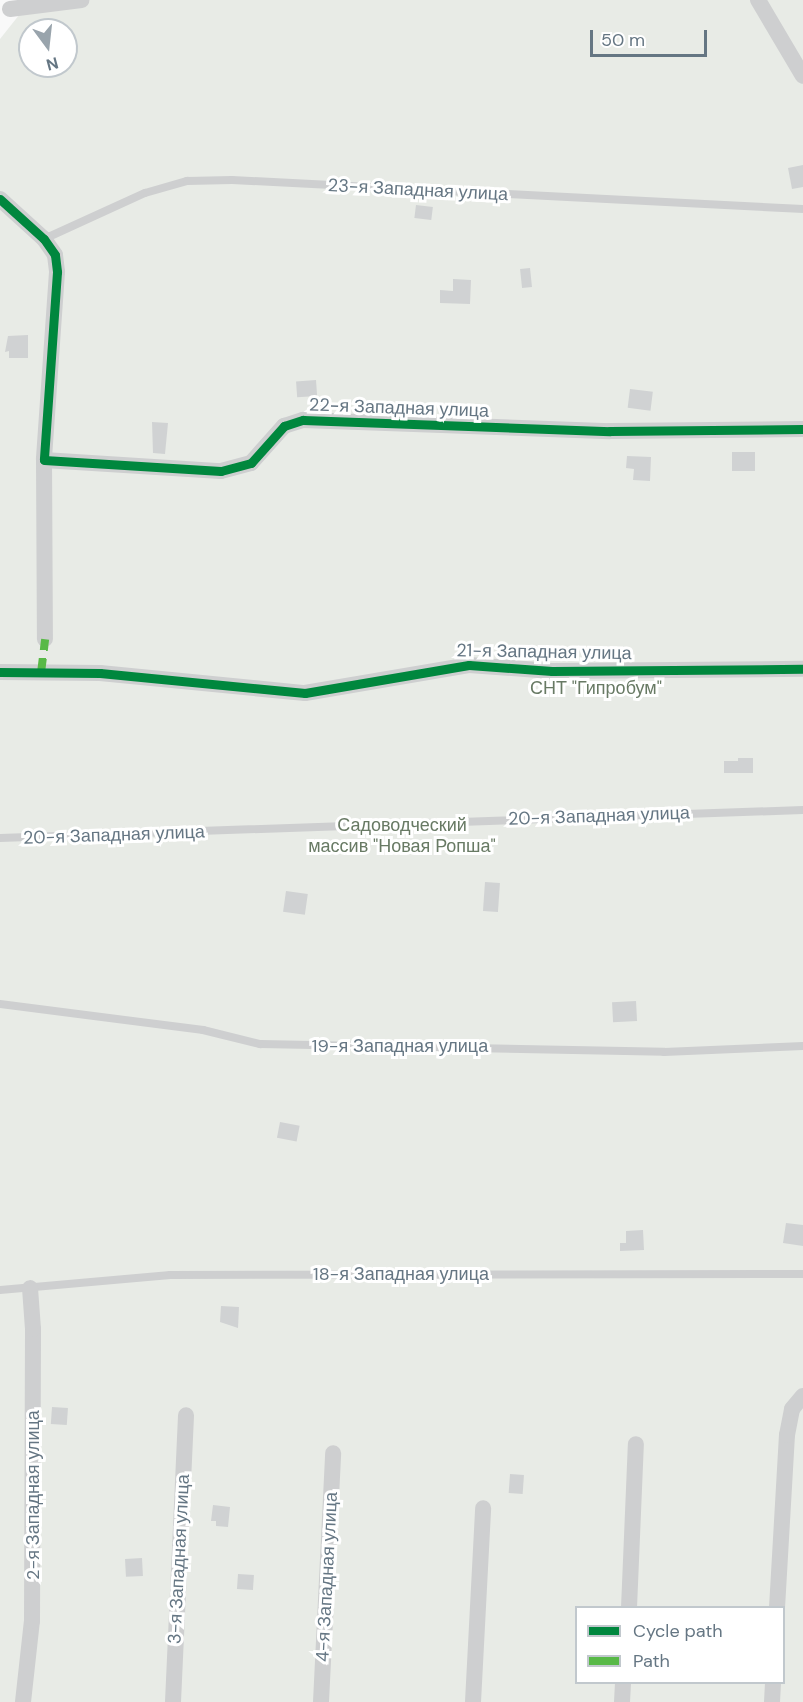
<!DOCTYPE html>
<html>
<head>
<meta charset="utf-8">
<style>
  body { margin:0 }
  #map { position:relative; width:803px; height:1702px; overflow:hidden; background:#f9f9f9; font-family:"DM Sans",sans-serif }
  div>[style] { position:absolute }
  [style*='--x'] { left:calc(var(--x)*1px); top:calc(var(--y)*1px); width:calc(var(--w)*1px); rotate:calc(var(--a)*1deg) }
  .green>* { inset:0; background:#e8ebe6 }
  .building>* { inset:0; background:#d0d2d3; transform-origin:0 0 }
  .service>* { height:8px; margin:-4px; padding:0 4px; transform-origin:4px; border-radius:4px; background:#cecfd0 }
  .minor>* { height:16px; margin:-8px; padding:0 8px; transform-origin:8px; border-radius:8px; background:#cecfd0 }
  .quiet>* { height:8px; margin-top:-4px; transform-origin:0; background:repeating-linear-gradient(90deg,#58b947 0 15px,transparent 0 23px) }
  .cycleway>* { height:9px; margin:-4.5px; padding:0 4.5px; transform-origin:4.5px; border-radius:4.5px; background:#00873e }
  span { translate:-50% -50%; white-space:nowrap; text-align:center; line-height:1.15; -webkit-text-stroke:6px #fff; paint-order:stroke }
  .street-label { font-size:18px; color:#657683 }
  .park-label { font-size:18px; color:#687a64 }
  .legend { position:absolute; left:575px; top:1606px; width:210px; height:78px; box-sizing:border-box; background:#fff; border:2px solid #c1c8cd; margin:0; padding:8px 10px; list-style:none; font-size:18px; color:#657683 }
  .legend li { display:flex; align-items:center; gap:12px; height:30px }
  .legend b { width:30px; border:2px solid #c1c8cd }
  .north { position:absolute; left:18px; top:18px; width:60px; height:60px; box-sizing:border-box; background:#fff; border:2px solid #c1c8cd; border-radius:50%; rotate:165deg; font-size:16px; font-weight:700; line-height:24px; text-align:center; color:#657683 }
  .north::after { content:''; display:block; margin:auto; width:21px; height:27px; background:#99a4ac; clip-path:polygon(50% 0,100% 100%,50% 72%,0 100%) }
  .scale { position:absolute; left:590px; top:30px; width:117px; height:27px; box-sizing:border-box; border:3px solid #657683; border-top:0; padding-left:8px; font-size:18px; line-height:21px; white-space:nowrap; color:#657683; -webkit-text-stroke:4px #fff; paint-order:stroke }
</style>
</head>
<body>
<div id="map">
  <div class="green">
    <div style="clip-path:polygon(evenodd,31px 0,803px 0,803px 1702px,0 1702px,0 39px,31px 0,30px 30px,66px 30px,66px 66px,30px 66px,30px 30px,31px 0,576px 1608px,784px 1608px,784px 1682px,576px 1682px,576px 1608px)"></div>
  </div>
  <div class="building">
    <div style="clip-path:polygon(803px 165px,803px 187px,792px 189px,788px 168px)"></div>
    <div style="left:416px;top:205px;width:17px;height:13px;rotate:7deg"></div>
    <div style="left:530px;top:268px;width:19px;height:10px;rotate:84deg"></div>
    <div style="clip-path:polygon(453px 279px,471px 280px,470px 304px,440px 303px,440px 290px,453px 291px)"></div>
    <div style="clip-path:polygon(28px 335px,28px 358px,9px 358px,9px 351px,5px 352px,8px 336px)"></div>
    <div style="left:316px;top:380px;width:16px;height:20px;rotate:86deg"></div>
    <div style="left:630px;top:389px;width:23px;height:19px;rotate:7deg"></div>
    <div style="clip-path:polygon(152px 422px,168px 423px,165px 454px,153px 453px)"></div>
    <div style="left:732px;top:452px;width:23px;height:19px"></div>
    <div style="clip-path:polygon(627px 456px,651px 457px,650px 481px,633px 480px,634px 469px,626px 468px)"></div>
    <div style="clip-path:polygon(738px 758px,753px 758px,753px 773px,724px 773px,724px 761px,738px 761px)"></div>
    <div style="left:485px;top:882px;width:15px;height:29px;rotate:4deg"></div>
    <div style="left:286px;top:891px;width:22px;height:21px;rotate:8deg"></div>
    <div style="left:636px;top:1001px;width:20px;height:24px;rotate:87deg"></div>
    <div style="left:280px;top:1122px;width:20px;height:16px;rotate:11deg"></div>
    <div style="clip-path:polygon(786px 1223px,803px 1225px,803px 1246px,783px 1243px)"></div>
    <div style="clip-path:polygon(643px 1230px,644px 1250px,620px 1251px,620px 1243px,626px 1243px,626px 1231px)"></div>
    <div style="clip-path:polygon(221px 1306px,239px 1307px,238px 1328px,220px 1322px)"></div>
    <div style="left:52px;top:1407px;width:16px;height:17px;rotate:4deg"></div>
    <div style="left:510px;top:1474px;width:14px;height:19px;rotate:4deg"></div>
    <div style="clip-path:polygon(213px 1505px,230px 1507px,228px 1527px,216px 1526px,216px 1521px,211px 1521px)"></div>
    <div style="left:142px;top:1558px;width:18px;height:17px;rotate:87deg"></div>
    <div style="left:238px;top:1574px;width:16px;height:15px;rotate:4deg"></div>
  </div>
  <div class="service">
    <div style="--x:44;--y:239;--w:111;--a:-24.5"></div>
    <div style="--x:145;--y:193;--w:44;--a:-15.9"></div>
    <div style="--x:187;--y:181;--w:45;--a:-1.3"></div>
    <div style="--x:232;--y:180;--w:572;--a:2.91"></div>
    <div style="--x:0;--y:838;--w:803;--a:-2"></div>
    <div style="--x:0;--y:1004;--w:205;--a:7.3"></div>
    <div style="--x:203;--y:1030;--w:59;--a:13.8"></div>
    <div style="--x:260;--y:1044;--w:404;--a:1.1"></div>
    <div style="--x:664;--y:1052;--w:139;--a:-2.5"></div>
    <div style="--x:0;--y:1290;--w:171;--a:-5"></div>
    <div style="--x:170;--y:1275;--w:633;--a:-0.09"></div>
  </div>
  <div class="minor">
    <div style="--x:758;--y:0;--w:88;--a:59.4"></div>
    <div style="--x:10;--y:9;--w:72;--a:-7.2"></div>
    <div style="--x:0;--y:199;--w:59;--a:42.3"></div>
    <div style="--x:44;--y:239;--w:19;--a:55"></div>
    <div style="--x:55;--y:255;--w:17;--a:83"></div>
    <div style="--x:57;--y:272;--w:188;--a:94"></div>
    <div style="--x:44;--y:460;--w:177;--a:3.6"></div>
    <div style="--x:221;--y:471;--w:31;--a:-15"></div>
    <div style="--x:251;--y:463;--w:50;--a:-48.3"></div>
    <div style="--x:284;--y:426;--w:20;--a:-18"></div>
    <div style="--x:303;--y:420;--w:307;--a:2.1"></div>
    <div style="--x:610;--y:431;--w:193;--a:-0.6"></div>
    <div style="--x:44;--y:460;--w:179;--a:89.7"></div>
    <div style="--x:0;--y:672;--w:100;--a:0.6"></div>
    <div style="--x:100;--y:673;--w:206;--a:5.6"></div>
    <div style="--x:305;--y:693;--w:166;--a:-9.7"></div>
    <div style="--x:469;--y:665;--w:83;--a:4.1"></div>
    <div style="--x:552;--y:671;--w:251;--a:-0.5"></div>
    <div style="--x:629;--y:1608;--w:164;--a:-87.6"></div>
    <div style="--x:777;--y:1608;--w:173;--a:-86.7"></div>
    <div style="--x:787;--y:1435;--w:26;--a:-79"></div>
    <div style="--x:792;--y:1409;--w:17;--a:-50"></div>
    <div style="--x:23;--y:1702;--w:81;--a:-83.7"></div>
    <div style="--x:32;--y:1621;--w:292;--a:-89.8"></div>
    <div style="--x:33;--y:1329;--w:41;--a:-94.2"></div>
    <div style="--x:173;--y:1702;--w:287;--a:-87.4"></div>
    <div style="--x:321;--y:1702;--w:249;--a:-87.2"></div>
    <div style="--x:473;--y:1702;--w:194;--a:-87"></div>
    <div style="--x:622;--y:1702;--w:20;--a:-87"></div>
    <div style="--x:772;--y:1702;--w:20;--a:-87"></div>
  </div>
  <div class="quiet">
    <div style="--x:41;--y:673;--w:34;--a:-83"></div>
  </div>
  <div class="cycleway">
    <div style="--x:0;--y:199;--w:59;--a:42.3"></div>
    <div style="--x:44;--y:239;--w:19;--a:55"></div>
    <div style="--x:55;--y:255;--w:17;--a:83"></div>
    <div style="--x:57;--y:272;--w:188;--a:94"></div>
    <div style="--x:44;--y:460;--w:177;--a:3.6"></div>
    <div style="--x:221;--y:471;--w:31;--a:-15"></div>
    <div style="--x:251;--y:463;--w:50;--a:-48.3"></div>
    <div style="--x:284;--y:426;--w:20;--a:-18"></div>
    <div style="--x:303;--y:420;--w:307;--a:2.1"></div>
    <div style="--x:610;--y:431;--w:193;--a:-0.6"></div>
    <div style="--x:0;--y:672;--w:100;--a:0.6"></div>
    <div style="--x:100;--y:673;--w:206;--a:5.6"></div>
    <div style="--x:305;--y:693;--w:166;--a:-9.7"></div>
    <div style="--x:469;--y:665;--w:83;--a:4.1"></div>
    <div style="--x:552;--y:671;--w:251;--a:-0.5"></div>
  </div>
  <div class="street-label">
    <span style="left:418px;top:190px;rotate:3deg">23-я Западная улица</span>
    <span style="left:399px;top:408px;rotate:2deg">22-я Западная улица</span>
    <span style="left:544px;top:652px;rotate:1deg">21-я Западная улица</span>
    <span style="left:599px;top:816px;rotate:-2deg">20-я Западная улица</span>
    <span style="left:114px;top:835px;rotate:-2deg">20-я Западная улица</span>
    <span style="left:400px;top:1046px">19-я Западная улица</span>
    <span style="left:401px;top:1274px">18-я Западная улица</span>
    <span style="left:33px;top:1495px;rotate:-90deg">2-я Западная улица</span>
    <span style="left:179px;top:1559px;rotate:-87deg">3-я Западная улица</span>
    <span style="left:327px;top:1577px;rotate:-87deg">4-я Западная улица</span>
  </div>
  <div class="park-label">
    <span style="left:596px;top:688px">СНТ "Гипробум"</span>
    <span style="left:402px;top:836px">Садоводческий<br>массив "Новая Ропша"</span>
  </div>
  <ul class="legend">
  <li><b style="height:8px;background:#00873e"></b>Cycle path</li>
  <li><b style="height:8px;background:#58b947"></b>Path</li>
  </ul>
  <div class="north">N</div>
  <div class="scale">50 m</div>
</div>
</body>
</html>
